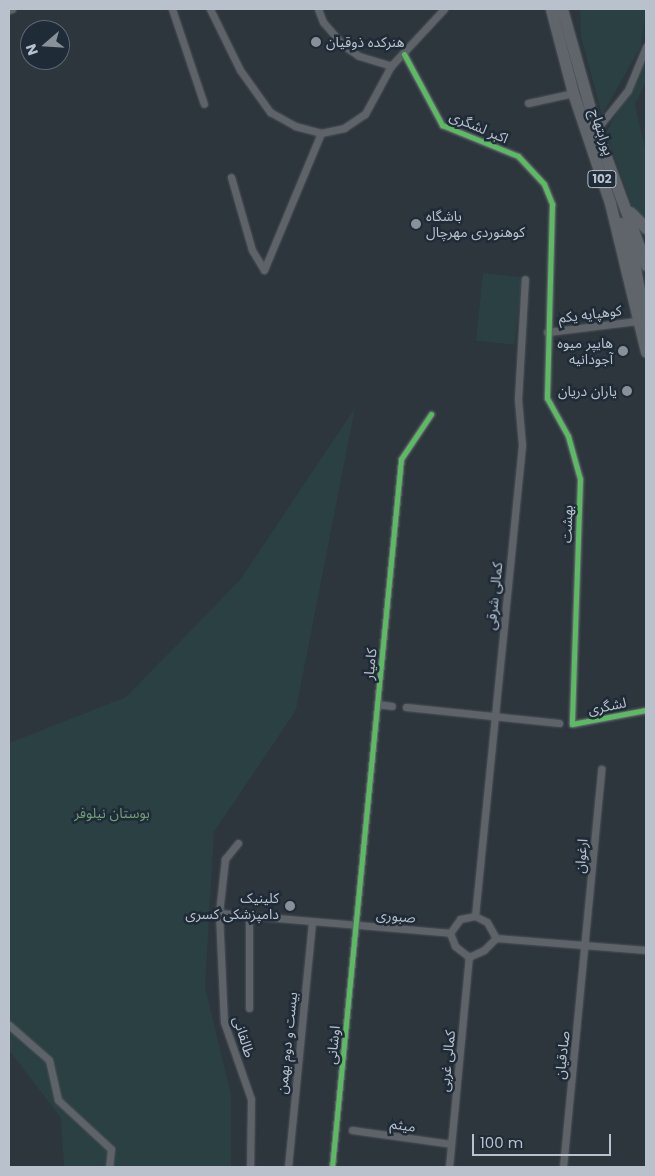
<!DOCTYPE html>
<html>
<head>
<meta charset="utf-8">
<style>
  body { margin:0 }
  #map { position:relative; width:655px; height:1176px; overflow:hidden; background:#2d353d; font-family:Poppins,"Noto Sans Arabic",sans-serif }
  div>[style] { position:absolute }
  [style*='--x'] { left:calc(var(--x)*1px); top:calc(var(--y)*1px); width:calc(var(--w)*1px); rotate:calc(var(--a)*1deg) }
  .green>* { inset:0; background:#2a4043; transform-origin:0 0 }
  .roads { filter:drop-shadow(0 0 1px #4c5157) drop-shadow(0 0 1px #4c5157) }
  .street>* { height:7px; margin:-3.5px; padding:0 3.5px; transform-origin:3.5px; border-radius:3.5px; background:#5e636a }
  .primary>* { height:11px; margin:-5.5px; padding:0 5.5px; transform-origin:5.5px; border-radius:5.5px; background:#60656c }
  .cycleway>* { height:5px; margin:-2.5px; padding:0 2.5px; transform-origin:2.5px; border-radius:2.5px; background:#5cba63 }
  .dots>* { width:14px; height:14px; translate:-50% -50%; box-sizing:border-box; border:2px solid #202b38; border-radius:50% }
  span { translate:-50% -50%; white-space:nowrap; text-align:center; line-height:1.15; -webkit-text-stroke:5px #202b38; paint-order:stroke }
  .shield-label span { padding:1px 4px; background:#202b38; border:1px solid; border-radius:4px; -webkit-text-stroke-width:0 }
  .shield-label { font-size:12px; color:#b9c1cc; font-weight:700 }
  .poi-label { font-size:14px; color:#b9c1cc }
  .left { translate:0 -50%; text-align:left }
  .right { translate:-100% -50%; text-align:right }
  .street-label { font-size:14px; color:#b9c1cc }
  .park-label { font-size:14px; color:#709d79 }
  .frame { position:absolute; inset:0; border:10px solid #b9c1cc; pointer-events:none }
  .north { position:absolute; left:20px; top:20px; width:50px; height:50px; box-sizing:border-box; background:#202b38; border:1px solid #5d6773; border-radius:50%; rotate:251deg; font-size:14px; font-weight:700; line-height:20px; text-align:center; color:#b9c1cc }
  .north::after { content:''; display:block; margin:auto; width:18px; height:22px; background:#88909a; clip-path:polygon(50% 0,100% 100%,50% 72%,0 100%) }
  .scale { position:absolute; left:472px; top:1134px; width:139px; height:22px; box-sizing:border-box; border:2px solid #b9c1cc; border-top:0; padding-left:6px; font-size:15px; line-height:18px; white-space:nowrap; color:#b9c1cc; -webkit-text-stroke:4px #202b38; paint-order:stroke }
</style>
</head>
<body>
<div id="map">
  <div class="green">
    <div style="clip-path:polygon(580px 9px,646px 9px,641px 46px,602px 115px,581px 37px)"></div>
    <div style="clip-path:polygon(646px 60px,646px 81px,635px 104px,646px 153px,646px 221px,632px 206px,606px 132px)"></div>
    <div style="left:483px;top:273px;width:39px;height:68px;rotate:6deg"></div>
    <div style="clip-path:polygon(355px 408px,296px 710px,214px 832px,205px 987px,231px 1094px,231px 1167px,64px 1167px,61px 1118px,9px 1050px,9px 743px,126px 697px,240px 580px)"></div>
  </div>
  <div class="roads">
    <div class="street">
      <div style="--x:172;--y:9;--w:100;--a:71.4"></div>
      <div style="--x:210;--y:9;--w:68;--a:63.8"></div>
      <div style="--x:240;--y:70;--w:52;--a:54.5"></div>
      <div style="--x:270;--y:112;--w:29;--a:29"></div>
      <div style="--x:295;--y:126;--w:27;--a:15"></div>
      <div style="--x:321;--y:133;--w:24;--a:-12"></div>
      <div style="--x:344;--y:128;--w:25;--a:-34"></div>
      <div style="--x:365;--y:114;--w:55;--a:-61.6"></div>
      <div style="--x:391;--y:66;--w:78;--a:-47.1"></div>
      <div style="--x:318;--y:9;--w:14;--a:69"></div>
      <div style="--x:323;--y:22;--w:30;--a:49"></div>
      <div style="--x:343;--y:45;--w:19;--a:35"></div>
      <div style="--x:359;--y:56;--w:34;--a:17"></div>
      <div style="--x:9;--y:10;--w:3;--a:-18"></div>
      <div style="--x:404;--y:54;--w:81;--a:61.8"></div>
      <div style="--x:442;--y:125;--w:82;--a:22.2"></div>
      <div style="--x:518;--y:156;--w:38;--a:47"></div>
      <div style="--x:544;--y:184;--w:22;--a:68"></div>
      <div style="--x:552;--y:204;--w:194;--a:91.5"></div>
      <div style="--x:547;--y:398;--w:43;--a:61.1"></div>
      <div style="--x:568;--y:436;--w:45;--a:74.4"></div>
      <div style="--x:580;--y:479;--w:245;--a:91.9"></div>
      <div style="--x:572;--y:724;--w:75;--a:-10.7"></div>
      <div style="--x:528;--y:103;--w:46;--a:-12.5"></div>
      <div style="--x:596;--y:130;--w:51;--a:-51.3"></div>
      <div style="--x:628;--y:90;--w:47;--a:-67.3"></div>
      <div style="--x:231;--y:177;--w:76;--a:74"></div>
      <div style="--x:252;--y:250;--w:23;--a:59"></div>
      <div style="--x:264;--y:270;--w:148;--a:-67.4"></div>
      <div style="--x:547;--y:332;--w:91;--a:-7"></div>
      <div style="--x:377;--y:704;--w:15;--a:8"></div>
      <div style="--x:406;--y:707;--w:154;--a:6"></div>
      <div style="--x:238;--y:843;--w:21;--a:129"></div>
      <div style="--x:225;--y:859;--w:54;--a:96.3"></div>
      <div style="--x:219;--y:913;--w:109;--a:87.4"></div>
      <div style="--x:224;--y:1022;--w:82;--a:70.7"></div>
      <div style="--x:251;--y:1099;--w:68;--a:90.8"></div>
      <div style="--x:219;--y:913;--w:232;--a:4.9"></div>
      <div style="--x:475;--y:916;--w:473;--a:-84.3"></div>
      <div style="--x:522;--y:445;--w:46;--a:-95"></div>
      <div style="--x:518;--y:399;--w:120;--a:-86.7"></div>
      <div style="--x:475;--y:916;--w:13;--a:27"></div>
      <div style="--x:487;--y:922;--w:18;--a:61"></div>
      <div style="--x:496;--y:938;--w:17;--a:135"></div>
      <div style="--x:484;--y:950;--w:17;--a:155"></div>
      <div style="--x:469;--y:957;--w:18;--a:-142"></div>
      <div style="--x:455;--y:946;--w:14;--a:-111"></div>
      <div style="--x:450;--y:933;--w:17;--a:-54"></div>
      <div style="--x:460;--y:919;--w:15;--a:-11"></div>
      <div style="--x:496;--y:938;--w:150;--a:4.6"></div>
      <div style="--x:249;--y:1008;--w:93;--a:-90"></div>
      <div style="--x:9;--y:1025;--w:53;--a:41.2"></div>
      <div style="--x:49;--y:1060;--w:41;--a:77.3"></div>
      <div style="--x:58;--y:1100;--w:72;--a:42.8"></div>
      <div style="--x:111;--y:1149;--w:18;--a:96"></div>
      <div style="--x:352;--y:1130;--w:100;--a:8"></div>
      <div style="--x:288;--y:1167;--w:247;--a:-84.4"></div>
      <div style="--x:332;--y:1167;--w:711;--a:-84.43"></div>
      <div style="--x:401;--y:459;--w:54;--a:-56.3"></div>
      <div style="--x:449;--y:1167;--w:211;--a:-84.6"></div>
      <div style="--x:563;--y:1167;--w:400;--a:-84.5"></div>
    </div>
    <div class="primary">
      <div style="--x:551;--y:9;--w:87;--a:75.3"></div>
      <div style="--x:573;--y:93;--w:116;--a:71.4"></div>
      <div style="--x:610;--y:203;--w:153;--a:76.4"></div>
      <div style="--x:562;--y:9;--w:126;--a:74.3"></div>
      <div style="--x:596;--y:130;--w:144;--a:69.7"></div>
      <div style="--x:630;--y:212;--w:23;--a:45"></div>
      <div style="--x:620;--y:223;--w:36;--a:69"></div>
      <div style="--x:633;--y:257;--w:71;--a:79.5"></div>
    </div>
  </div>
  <div class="cycleway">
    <div style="--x:404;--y:54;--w:81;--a:61.8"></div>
    <div style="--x:442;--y:125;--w:82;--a:22.2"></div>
    <div style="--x:518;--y:156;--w:38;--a:47"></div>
    <div style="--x:544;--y:184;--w:22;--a:68"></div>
    <div style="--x:552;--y:204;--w:194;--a:91.5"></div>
    <div style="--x:547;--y:398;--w:43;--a:61.1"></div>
    <div style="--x:568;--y:436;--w:45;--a:74.4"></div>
    <div style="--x:580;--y:479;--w:245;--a:91.9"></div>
    <div style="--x:572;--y:724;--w:75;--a:-10.7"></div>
    <div style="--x:332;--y:1167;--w:711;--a:-84.43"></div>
    <div style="--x:401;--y:459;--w:54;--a:-56.3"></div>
  </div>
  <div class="dots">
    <div style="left:316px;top:42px;background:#88909a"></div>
    <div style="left:416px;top:224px;background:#88909a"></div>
    <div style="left:623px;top:351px;background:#88909a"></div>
    <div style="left:627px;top:391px;background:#88909a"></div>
    <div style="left:290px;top:906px;background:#88909a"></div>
  </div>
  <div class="shield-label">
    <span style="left:602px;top:179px">102</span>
  </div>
  <div class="poi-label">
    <span class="left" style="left:326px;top:42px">هنرکده ذوقیان</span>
    <span class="left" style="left:426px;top:224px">باشگاه<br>کوهنوردی مهرچال</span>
    <span class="right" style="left:613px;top:351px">هایپر میوه<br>آجودانیه</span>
    <span class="right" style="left:617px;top:391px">یاران دریان</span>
    <span class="right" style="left:279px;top:906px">کلینیک<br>دامپزشکی کسری</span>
  </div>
  <div class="street-label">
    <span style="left:479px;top:127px;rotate:23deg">اکبر لشگری</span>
    <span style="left:602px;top:132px;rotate:72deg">پورابتهاج</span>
    <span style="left:590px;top:314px;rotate:-7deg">کوهپایه یکم</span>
    <span style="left:567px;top:524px;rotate:-88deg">بهشت</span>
    <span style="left:494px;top:596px;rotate:-84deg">کمالی شرقی</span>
    <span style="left:370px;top:664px;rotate:-84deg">کامیار</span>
    <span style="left:607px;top:706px;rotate:-11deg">لشگری</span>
    <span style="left:581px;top:856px;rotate:-85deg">ارغوان</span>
    <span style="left:396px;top:916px;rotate:5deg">صبوری</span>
    <span style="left:244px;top:1037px;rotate:73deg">طالقانی</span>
    <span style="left:287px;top:1043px;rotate:-84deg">بیست و دوم بهمن</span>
    <span style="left:333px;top:1045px;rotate:-84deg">اوشانی</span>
    <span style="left:562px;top:1055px;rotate:-84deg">صادقیان</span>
    <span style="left:447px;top:1061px;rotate:-84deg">کمالی غربی</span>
    <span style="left:403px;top:1125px;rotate:8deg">میثم</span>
  </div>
  <div class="park-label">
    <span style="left:112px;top:813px">بوستان نیلوفر</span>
  </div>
  <div class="frame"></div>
  <div class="north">N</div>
  <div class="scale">100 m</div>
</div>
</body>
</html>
